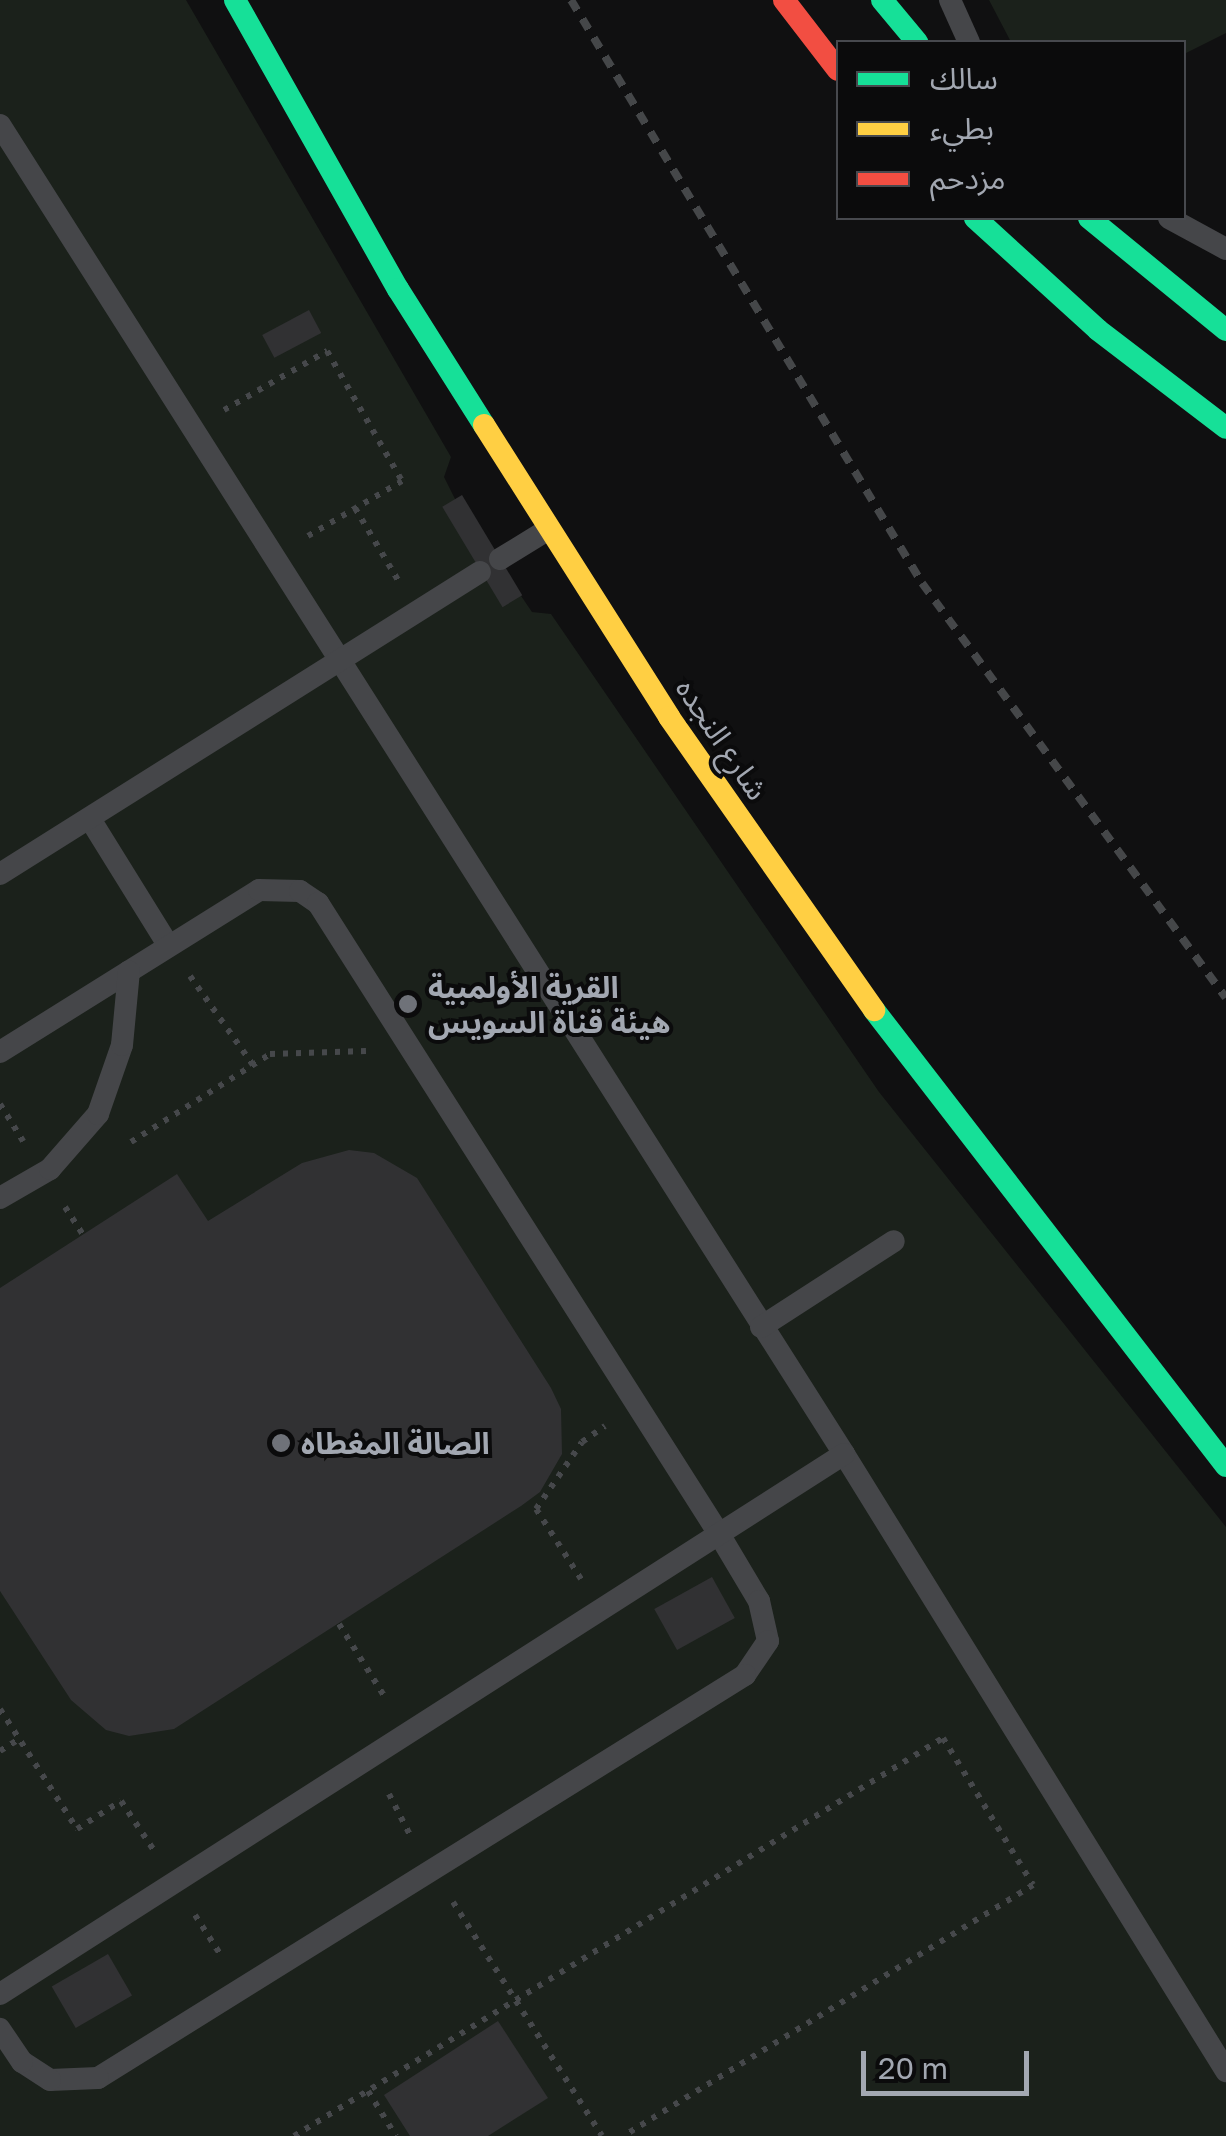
<!DOCTYPE html>
<html>
<head>
<meta charset="utf-8">
<style>
  body { margin:0 }
  #map { position:relative; width:1226px; height:2136px; overflow:hidden; background:#101011; font-family:"Golos Text","Noto Sans Arabic",sans-serif }
  div>[style] { position:absolute }
  [style*='--x'] { left:calc(var(--x)*1px); top:calc(var(--y)*1px); width:calc(var(--w)*1px); rotate:calc(var(--a)*1deg) }
  .green>* { inset:0; background:#1b211b }
  .building>* { inset:0; background:#313133; transform-origin:0 0 }
  .path>* { height:6px; margin-top:-3px; transform-origin:0; background:repeating-linear-gradient(90deg,#46484b 0 5px,transparent 0 13px) }
  .lane>* { height:22px; margin:-11px; padding:0 11px; transform-origin:11px; border-radius:11px; background:#454649 }
  .fast>* { height:22px; margin:-11px; padding:0 11px; transform-origin:11px; border-radius:11px; background:#16e098 }
  .slow>* { height:22px; margin:-11px; padding:0 11px; transform-origin:11px; border-radius:11px; background:#ffcf43 }
  .jam>* { height:22px; margin:-11px; padding:0 11px; transform-origin:11px; border-radius:11px; background:#f24e42 }
  .rail>* { height:8px; margin-top:-4px; transform-origin:0; background:repeating-linear-gradient(90deg,#454749 0 12px,transparent 0 22px) }
  .dots>* { width:28px; height:28px; translate:-50% -50%; box-sizing:border-box; border:5px solid #0b0b0c; border-radius:50% }
  span { translate:-50% -50%; white-space:nowrap; text-align:center; line-height:1.15; -webkit-text-stroke:8px #0b0b0c; paint-order:stroke }
  .street-label { font-size:30px; color:#a2a7b1 }
  .poi-label { font-size:30px; color:#a2a7b1; font-weight:700 }
  .left { translate:0 -50%; text-align:left }
  .legend { position:absolute; left:836px; top:40px; width:350px; height:180px; box-sizing:border-box; background:#0b0b0c; border:2px solid #47494e; margin:0; padding:12px 18px; list-style:none; font-size:30px; color:#a2a7b1 }
  .legend li { display:flex; align-items:center; gap:20px; height:50px }
  .legend b { width:50px; border:2px solid #47494e }
  .scale { position:absolute; left:861px; top:2051px; width:168px; height:45px; box-sizing:border-box; border:5px solid #a2a7b1; border-top:0; padding-left:12px; font-size:30px; line-height:35px; white-space:nowrap; color:#a2a7b1; -webkit-text-stroke:8px #0b0b0c; paint-order:stroke }
</style>
</head>
<body>
<div id="map">
  <div class="green">
    <div style="clip-path:polygon(0 0,186px 0,451px 457px,444px 477px,455px 499px,532px 612px,551px 614px,879px 1092px,1226px 1527px,1226px 2136px,0 2136px)"></div>
    <div style="clip-path:polygon(989px 0,1226px 0,1226px 33px,1184px 54px,1184px 42px,1011px 42px)"></div>
  </div>
  <div class="building">
    <div style="left:309px;top:310px;width:26px;height:53px;rotate:62deg"></div>
    <div style="left:462px;top:495px;width:117px;height:23px;rotate:59deg"></div>
    <div style="clip-path:polygon(349px 1150px,374px 1153px,417px 1178px,551px 1388px,561px 1409px,562px 1454px,540px 1492px,521px 1506px,174px 1729px,129px 1736px,106px 1730px,71px 1700px,0 1591px,0 1288px,177px 1174px,208px 1221px,302px 1163px)"></div>
    <div style="left:712px;top:1577px;width:47px;height:66px;rotate:61deg"></div>
    <div style="left:108px;top:1954px;width:48px;height:65px;rotate:60deg"></div>
    <div style="clip-path:polygon(498px 2021px,548px 2098px,488px 2136px,410px 2136px,384px 2095px)"></div>
  </div>
  <div class="path">
    <div style="--x:224;--y:410;--w:119;--a:-29.8"></div>
    <div style="--x:327;--y:351;--w:150;--a:60"></div>
    <div style="--x:402;--y:481;--w:109;--a:149.7"></div>
    <div style="--x:355;--y:508;--w:84;--a:59.2"></div>
    <div style="--x:190;--y:976;--w:109;--a:54.7"></div>
    <div style="--x:0;--y:1104;--w:44;--a:58.1"></div>
    <div style="--x:131;--y:1142;--w:165;--a:-32.3"></div>
    <div style="--x:270;--y:1054;--w:96;--a:-1.8"></div>
    <div style="--x:65;--y:1207;--w:33;--a:57"></div>
    <div style="--x:581;--y:1579;--w:83;--a:-122.7"></div>
    <div style="--x:536;--y:1509;--w:81;--a:-55.5"></div>
    <div style="--x:582;--y:1442;--w:28;--a:-35"></div>
    <div style="--x:339;--y:1624;--w:89;--a:57.9"></div>
    <div style="--x:0;--y:1709;--w:143;--a:57.3"></div>
    <div style="--x:77;--y:1829;--w:52;--a:-32.5"></div>
    <div style="--x:121;--y:1801;--w:58;--a:56.3"></div>
    <div style="--x:0;--y:1751;--w:22;--a:-32"></div>
    <div style="--x:389;--y:1794;--w:48;--a:62.9"></div>
    <div style="--x:453;--y:1902;--w:277;--a:57.5"></div>
    <div style="--x:195;--y:1915;--w:46;--a:57.3"></div>
    <div style="--x:368;--y:2091;--w:53;--a:58.1"></div>
    <div style="--x:294;--y:2136;--w:761;--a:-31.52"></div>
    <div style="--x:943;--y:1738;--w:172;--a:58.5"></div>
    <div style="--x:1033;--y:1885;--w:480;--a:148.5"></div>
  </div>
  <div class="lane">
    <div style="--x:950;--y:0;--w:46;--a:65.7"></div>
    <div style="--x:0;--y:125;--w:1574;--a:57.58"></div>
    <div style="--x:844;--y:1454;--w:726;--a:58.24"></div>
    <div style="--x:1169;--y:218;--w:65;--a:28.5"></div>
    <div style="--x:500;--y:559;--w:57;--a:-31.5"></div>
    <div style="--x:90;--y:819;--w:148;--a:58.2"></div>
    <div style="--x:0;--y:874;--w:567;--a:-32.18"></div>
    <div style="--x:0;--y:1052;--w:305;--a:-32"></div>
    <div style="--x:259;--y:890;--w:41;--a:1.4"></div>
    <div style="--x:300;--y:891;--w:22;--a:34"></div>
    <div style="--x:318;--y:903;--w:748;--a:57.56"></div>
    <div style="--x:719;--y:1534;--w:78;--a:59.2"></div>
    <div style="--x:759;--y:1601;--w:41;--a:77.3"></div>
    <div style="--x:768;--y:1641;--w:41;--a:124.1"></div>
    <div style="--x:745;--y:1675;--w:762;--a:148.08"></div>
    <div style="--x:98;--y:2078;--w:48;--a:177.6"></div>
    <div style="--x:50;--y:2080;--w:33;--a:-147"></div>
    <div style="--x:22;--y:2062;--w:40;--a:-124"></div>
    <div style="--x:0;--y:1198;--w:58;--a:-30.1"></div>
    <div style="--x:50;--y:1169;--w:73;--a:-48.9"></div>
    <div style="--x:98;--y:1114;--w:73;--a:-70.8"></div>
    <div style="--x:122;--y:1045;--w:74;--a:-84.6"></div>
    <div style="--x:761;--y:1327;--w:158;--a:-32.9"></div>
    <div style="--x:0;--y:1994;--w:1002;--a:-32.61"></div>
  </div>
  <div class="fast">
    <div style="--x:235;--y:0;--w:332;--a:60.6"></div>
    <div style="--x:398;--y:289;--w:161;--a:57.7"></div>
    <div style="--x:882;--y:0;--w:55;--a:50.2"></div>
    <div style="--x:975;--y:218;--w:166;--a:42.3"></div>
    <div style="--x:1098;--y:330;--w:161;--a:37.4"></div>
    <div style="--x:1089;--y:218;--w:177;--a:39.3"></div>
    <div style="--x:874;--y:1010;--w:576;--a:52.33"></div>
  </div>
  <div class="slow">
    <div style="--x:484;--y:425;--w:346;--a:57.6"></div>
    <div style="--x:669;--y:717;--w:358;--a:55"></div>
  </div>
  <div class="jam">
    <div style="--x:784;--y:0;--w:88;--a:52.4"></div>
  </div>
  <div class="rail">
    <div style="--x:571;--y:0;--w:681;--a:58.95"></div>
    <div style="--x:922;--y:583;--w:514;--a:53.78"></div>
  </div>
  <div class="dots">
    <div style="left:408px;top:1004px;background:#6f7279"></div>
    <div style="left:281px;top:1443px;background:#6f7279"></div>
  </div>
  <div class="street-label">
    <span style="left:722px;top:739px;rotate:56deg">شارع النجده</span>
  </div>
  <div class="poi-label">
    <span class="left" style="left:428px;top:1004px">القرية الأولمبية<br>هيئة قناة السويس</span>
    <span class="left" style="left:301px;top:1443px">الصالة المغطاه</span>
  </div>
  <ul class="legend">
  <li><b style="height:12px;background:#16e098"></b>سالك</li>
  <li><b style="height:12px;background:#ffcf43"></b>بطيء</li>
  <li><b style="height:12px;background:#f24e42"></b>مزدحم</li>
  </ul>
  <div class="scale">20 m</div>
</div>
</body>
</html>
